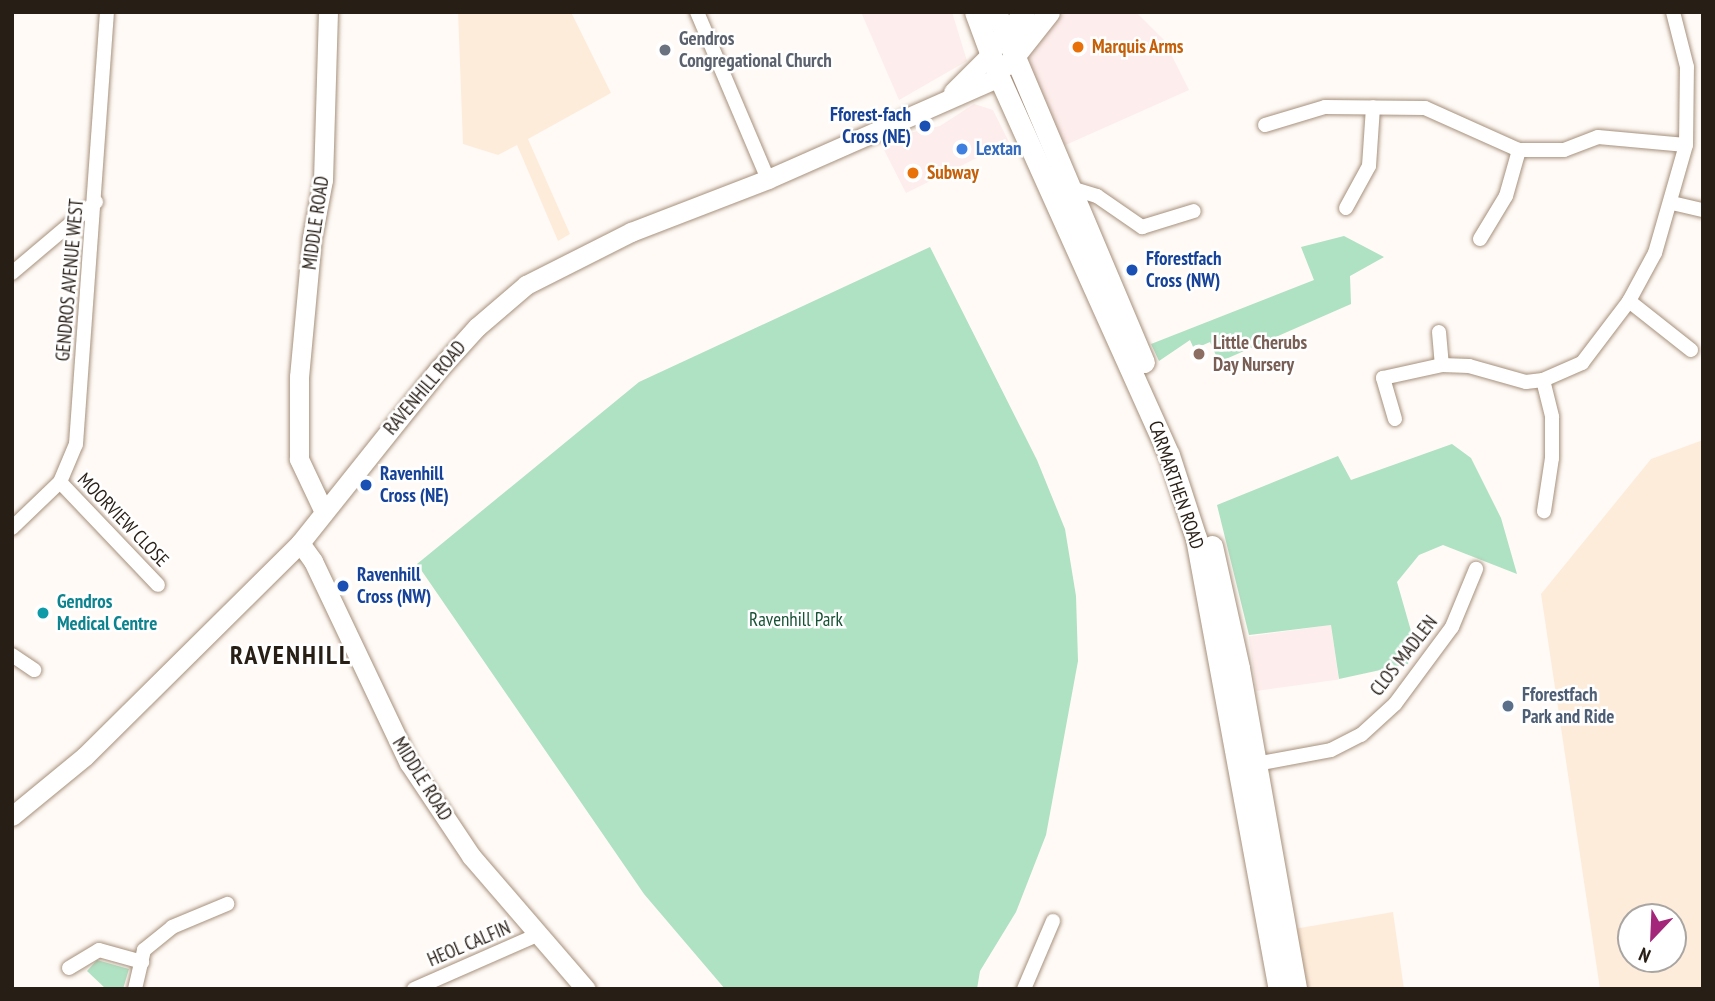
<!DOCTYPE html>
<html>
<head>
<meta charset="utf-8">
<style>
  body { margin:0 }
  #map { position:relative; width:1715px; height:1001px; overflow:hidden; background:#fffaf6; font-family:"PT Sans Narrow",sans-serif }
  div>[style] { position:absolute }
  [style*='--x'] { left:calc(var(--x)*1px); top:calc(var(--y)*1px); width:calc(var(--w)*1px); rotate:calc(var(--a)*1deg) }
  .commercial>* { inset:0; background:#fdedec; transform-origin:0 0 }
  .built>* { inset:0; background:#feecdb }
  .green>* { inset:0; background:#afe1c3 }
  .roads { filter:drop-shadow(0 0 2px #a7917c) drop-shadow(0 0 2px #a7917c) }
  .street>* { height:14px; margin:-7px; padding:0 7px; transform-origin:7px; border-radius:7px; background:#fff }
  .secondary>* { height:19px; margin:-9.5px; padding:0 9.5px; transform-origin:9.5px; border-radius:9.5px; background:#fff }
  .primary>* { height:21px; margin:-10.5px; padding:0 10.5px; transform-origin:10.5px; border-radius:10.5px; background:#fff }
  .dots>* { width:19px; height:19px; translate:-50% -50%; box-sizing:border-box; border:4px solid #fff; border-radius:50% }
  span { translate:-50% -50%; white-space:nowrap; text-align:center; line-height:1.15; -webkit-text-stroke:5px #fff; paint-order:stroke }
  .worship-label { font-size:19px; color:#5b616d; font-weight:700 }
  .left { translate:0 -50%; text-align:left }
  .food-label { font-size:19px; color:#c56008; font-weight:700 }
  .transit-label { font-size:19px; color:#164399; font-weight:700 }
  .right { translate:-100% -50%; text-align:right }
  .shop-label { font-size:19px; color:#366cbe; font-weight:700 }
  .street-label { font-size:19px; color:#271e16 }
  .education-label { font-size:19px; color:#785e54; font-weight:700 }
  .culture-label { font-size:19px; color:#0d838f; font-weight:700 }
  .park-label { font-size:19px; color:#185236 }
  .service-label { font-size:19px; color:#4e5e75; font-weight:700 }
  .district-label { font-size:26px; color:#271e16; font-weight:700; letter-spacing:2px }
  .frame { position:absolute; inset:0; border:14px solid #271e16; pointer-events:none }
  .north { position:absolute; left:1617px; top:903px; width:70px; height:70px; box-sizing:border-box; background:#fff; border:2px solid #a9a5a2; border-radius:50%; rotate:203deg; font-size:19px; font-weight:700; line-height:28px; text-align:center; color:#271e16 }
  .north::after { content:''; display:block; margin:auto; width:24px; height:32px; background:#a3267a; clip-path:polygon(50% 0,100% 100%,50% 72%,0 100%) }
</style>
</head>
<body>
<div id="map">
  <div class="commercial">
    <div style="clip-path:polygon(861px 12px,952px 12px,967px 61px,899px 100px)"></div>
    <div style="clip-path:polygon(1066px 12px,1136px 12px,1164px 40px,1189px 90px,1061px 147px,1027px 57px,1048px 27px)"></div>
    <div style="clip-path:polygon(974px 104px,993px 110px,1009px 142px,906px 193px,879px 140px,940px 126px)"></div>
    <div style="left:1331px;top:625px;width:55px;height:83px;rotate:82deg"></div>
  </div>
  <div class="built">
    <div style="clip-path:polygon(458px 12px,571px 12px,611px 93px,528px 139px,570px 234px,558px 241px,517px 145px,498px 155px,463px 144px)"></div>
    <div style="clip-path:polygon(evenodd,1703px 440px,1703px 989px,1600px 989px,1541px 594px,1651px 459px,1703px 440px,1631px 917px,1673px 917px,1673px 959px,1631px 959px,1631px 917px)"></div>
    <div style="clip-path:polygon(1393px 912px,1404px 989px,1305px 989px,1294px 929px)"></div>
  </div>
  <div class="green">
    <div style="clip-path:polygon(1344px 236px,1384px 257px,1350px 276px,1351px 304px,1219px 362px,1210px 342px,1194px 349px,1190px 340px,1159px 361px,1151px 344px,1314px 280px,1301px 247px)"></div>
    <div style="clip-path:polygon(930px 247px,1037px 460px,1065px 529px,1076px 596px,1078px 661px,1046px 835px,1016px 912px,980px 971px,977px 989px,725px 989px,644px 894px,417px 564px,639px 382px)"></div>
    <div style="clip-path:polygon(1452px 444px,1471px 458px,1501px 518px,1517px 574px,1443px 545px,1419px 555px,1397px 582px,1413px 638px,1408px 664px,1339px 679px,1331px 625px,1249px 635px,1217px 505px,1338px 456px,1351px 480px)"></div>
    <div style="clip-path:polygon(97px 960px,129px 969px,123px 989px,106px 989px,87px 971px)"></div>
  </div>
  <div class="roads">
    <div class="street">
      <div style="--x:697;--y:12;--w:181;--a:67"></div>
      <div style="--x:1265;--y:125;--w:63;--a:-16.7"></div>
      <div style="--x:1325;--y:107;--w:100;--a:0.6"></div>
      <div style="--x:1425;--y:108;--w:103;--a:24.1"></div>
      <div style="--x:1519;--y:150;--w:45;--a:0"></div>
      <div style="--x:1564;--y:150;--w:36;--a:-21"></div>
      <div style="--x:1598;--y:137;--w:88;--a:5.2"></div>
      <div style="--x:1074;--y:189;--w:24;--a:17"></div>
      <div style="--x:1097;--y:196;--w:55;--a:34.6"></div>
      <div style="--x:1142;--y:227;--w:54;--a:-17.1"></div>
      <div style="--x:1672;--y:203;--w:32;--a:13"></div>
      <div style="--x:1346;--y:208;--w:48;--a:-61.3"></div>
      <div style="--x:1369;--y:166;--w:59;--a:-86.1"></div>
      <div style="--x:1480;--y:239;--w:50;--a:-58.8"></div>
      <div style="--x:1506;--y:196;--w:48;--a:-74.2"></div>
      <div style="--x:12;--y:273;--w:110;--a:-40.2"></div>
      <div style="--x:1629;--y:301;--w:79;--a:38.3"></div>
      <div style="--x:1439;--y:332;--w:33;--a:85"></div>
      <div style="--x:1543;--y:380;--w:38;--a:76"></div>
      <div style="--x:1552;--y:417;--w:41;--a:90"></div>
      <div style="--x:1552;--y:458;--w:54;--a:98.6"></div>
      <div style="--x:1395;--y:419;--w:43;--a:-106.3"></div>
      <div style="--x:1383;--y:378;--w:60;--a:-12.4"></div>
      <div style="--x:1442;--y:365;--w:27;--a:2"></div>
      <div style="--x:1469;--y:366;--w:59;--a:15.7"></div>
      <div style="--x:1526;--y:382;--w:17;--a:-7"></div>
      <div style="--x:1543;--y:380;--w:43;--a:-23.6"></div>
      <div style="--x:1582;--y:363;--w:78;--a:-52.8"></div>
      <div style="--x:1629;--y:301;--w:55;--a:-61.6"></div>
      <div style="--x:1655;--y:253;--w:112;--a:-74"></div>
      <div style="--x:1686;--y:145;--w:78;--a:-89.3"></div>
      <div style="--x:1687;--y:67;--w:57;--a:-104.3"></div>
      <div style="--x:60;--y:482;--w:142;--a:46.4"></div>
      <div style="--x:12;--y:528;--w:66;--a:-43.8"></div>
      <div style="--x:60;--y:482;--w:41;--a:-67.2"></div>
      <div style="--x:76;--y:444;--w:433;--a:-85.9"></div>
      <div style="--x:12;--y:655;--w:27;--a:34"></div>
      <div style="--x:1256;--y:764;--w:76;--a:-10.6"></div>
      <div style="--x:1331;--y:750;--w:34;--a:-27"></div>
      <div style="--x:1361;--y:735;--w:46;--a:-42.4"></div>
      <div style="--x:1395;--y:704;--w:96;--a:-53.5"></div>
      <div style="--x:1452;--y:627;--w:63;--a:-67.5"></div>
      <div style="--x:69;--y:968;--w:35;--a:-31"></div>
      <div style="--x:99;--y:950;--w:45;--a:15.6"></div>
      <div style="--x:135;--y:989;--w:40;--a:-77"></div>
      <div style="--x:144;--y:950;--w:36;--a:-39"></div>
      <div style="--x:172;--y:927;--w:60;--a:-22.7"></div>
      <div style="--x:414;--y:989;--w:137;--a:-23.7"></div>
      <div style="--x:1024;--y:989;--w:74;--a:-66.9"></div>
    </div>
    <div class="secondary">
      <div style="--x:953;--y:92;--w:54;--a:-45"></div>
      <div style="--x:324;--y:512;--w:59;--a:-115.3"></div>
      <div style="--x:299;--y:459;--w:82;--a:-90"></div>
      <div style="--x:299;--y:377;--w:140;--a:-84.7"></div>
      <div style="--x:312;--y:238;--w:59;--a:-79.3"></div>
      <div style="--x:323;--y:180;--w:168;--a:-88.3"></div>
      <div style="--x:300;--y:543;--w:22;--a:54"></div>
      <div style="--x:313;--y:561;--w:224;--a:64.6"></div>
      <div style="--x:409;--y:763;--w:112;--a:56.3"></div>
      <div style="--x:471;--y:856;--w:176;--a:49.2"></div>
      <div style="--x:12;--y:816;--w:94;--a:-39.4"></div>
      <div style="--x:85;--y:756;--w:303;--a:-44.7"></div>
      <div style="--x:300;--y:543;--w:223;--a:-51.4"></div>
      <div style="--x:439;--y:369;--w:57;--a:-47.9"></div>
      <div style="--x:477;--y:327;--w:65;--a:-40.6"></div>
      <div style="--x:526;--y:285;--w:118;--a:-26.8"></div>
      <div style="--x:631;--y:232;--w:147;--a:-21.1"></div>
      <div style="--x:768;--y:179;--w:253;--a:-23.8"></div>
    </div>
    <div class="primary">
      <div style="--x:975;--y:12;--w:69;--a:69.7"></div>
      <div style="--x:999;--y:77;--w:414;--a:65.8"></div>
      <div style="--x:1169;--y:455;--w:87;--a:72"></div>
      <div style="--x:1196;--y:538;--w:459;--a:79.6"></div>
      <div style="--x:996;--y:12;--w:380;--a:67.1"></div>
      <div style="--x:999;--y:43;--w:40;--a:-51"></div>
      <div style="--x:1008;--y:64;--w:66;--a:-51.7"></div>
      <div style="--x:1212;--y:546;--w:125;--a:77.5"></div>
      <div style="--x:1239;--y:668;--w:326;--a:79.9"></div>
    </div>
  </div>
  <div class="dots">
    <div style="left:1078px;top:47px;background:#e8710a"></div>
    <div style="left:665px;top:50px;background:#6b7280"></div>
    <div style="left:925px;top:126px;background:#1a4fb4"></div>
    <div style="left:962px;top:149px;background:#3f7fe0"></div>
    <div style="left:913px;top:173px;background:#e8710a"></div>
    <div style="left:1132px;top:270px;background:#1a4fb4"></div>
    <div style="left:1199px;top:354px;background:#8d6e63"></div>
    <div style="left:366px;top:485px;background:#1a4fb4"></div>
    <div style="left:343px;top:586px;background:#1a4fb4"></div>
    <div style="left:43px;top:613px;background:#0f9aa8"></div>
    <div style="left:1508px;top:706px;background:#5c6f8a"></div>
  </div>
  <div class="worship-label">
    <span class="left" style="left:679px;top:50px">Gendros<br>Congregational Church</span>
  </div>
  <div class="food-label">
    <span class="left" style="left:1092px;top:47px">Marquis Arms</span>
    <span class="left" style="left:927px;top:173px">Subway</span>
  </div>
  <div class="transit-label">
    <span class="right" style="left:911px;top:126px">Fforest-fach<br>Cross (NE)</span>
    <span class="left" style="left:1146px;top:270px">Fforestfach<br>Cross (NW)</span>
    <span class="left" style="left:380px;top:485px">Ravenhill<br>Cross (NE)</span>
    <span class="left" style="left:357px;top:586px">Ravenhill<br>Cross (NW)</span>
  </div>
  <div class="shop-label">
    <span class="left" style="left:976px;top:149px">Lextan</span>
  </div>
  <div class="street-label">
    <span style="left:316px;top:223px;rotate:-82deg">MIDDLE ROAD</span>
    <span style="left:70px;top:280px;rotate:-85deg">GENDROS AVENUE WEST</span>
    <span style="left:425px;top:388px;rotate:-50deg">RAVENHILL ROAD</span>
    <span style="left:1176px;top:485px;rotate:71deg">CARMARTHEN ROAD</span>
    <span style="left:123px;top:520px;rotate:46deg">MOORVIEW CLOSE</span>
    <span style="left:1404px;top:656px;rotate:-52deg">CLOS MADLEN</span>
    <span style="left:422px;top:779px;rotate:58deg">MIDDLE ROAD</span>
    <span style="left:469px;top:944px;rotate:-23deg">HEOL CALFIN</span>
  </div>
  <div class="education-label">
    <span class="left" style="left:1213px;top:354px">Little Cherubs<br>Day Nursery</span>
  </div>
  <div class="culture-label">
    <span class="left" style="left:57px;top:613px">Gendros<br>Medical Centre</span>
  </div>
  <div class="park-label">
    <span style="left:796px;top:620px">Ravenhill Park</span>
  </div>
  <div class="service-label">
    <span class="left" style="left:1522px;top:706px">Fforestfach<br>Park and Ride</span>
  </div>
  <div class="district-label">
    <span style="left:291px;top:655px">RAVENHILL</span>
  </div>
  <div class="frame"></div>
  <div class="north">N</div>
</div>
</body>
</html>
